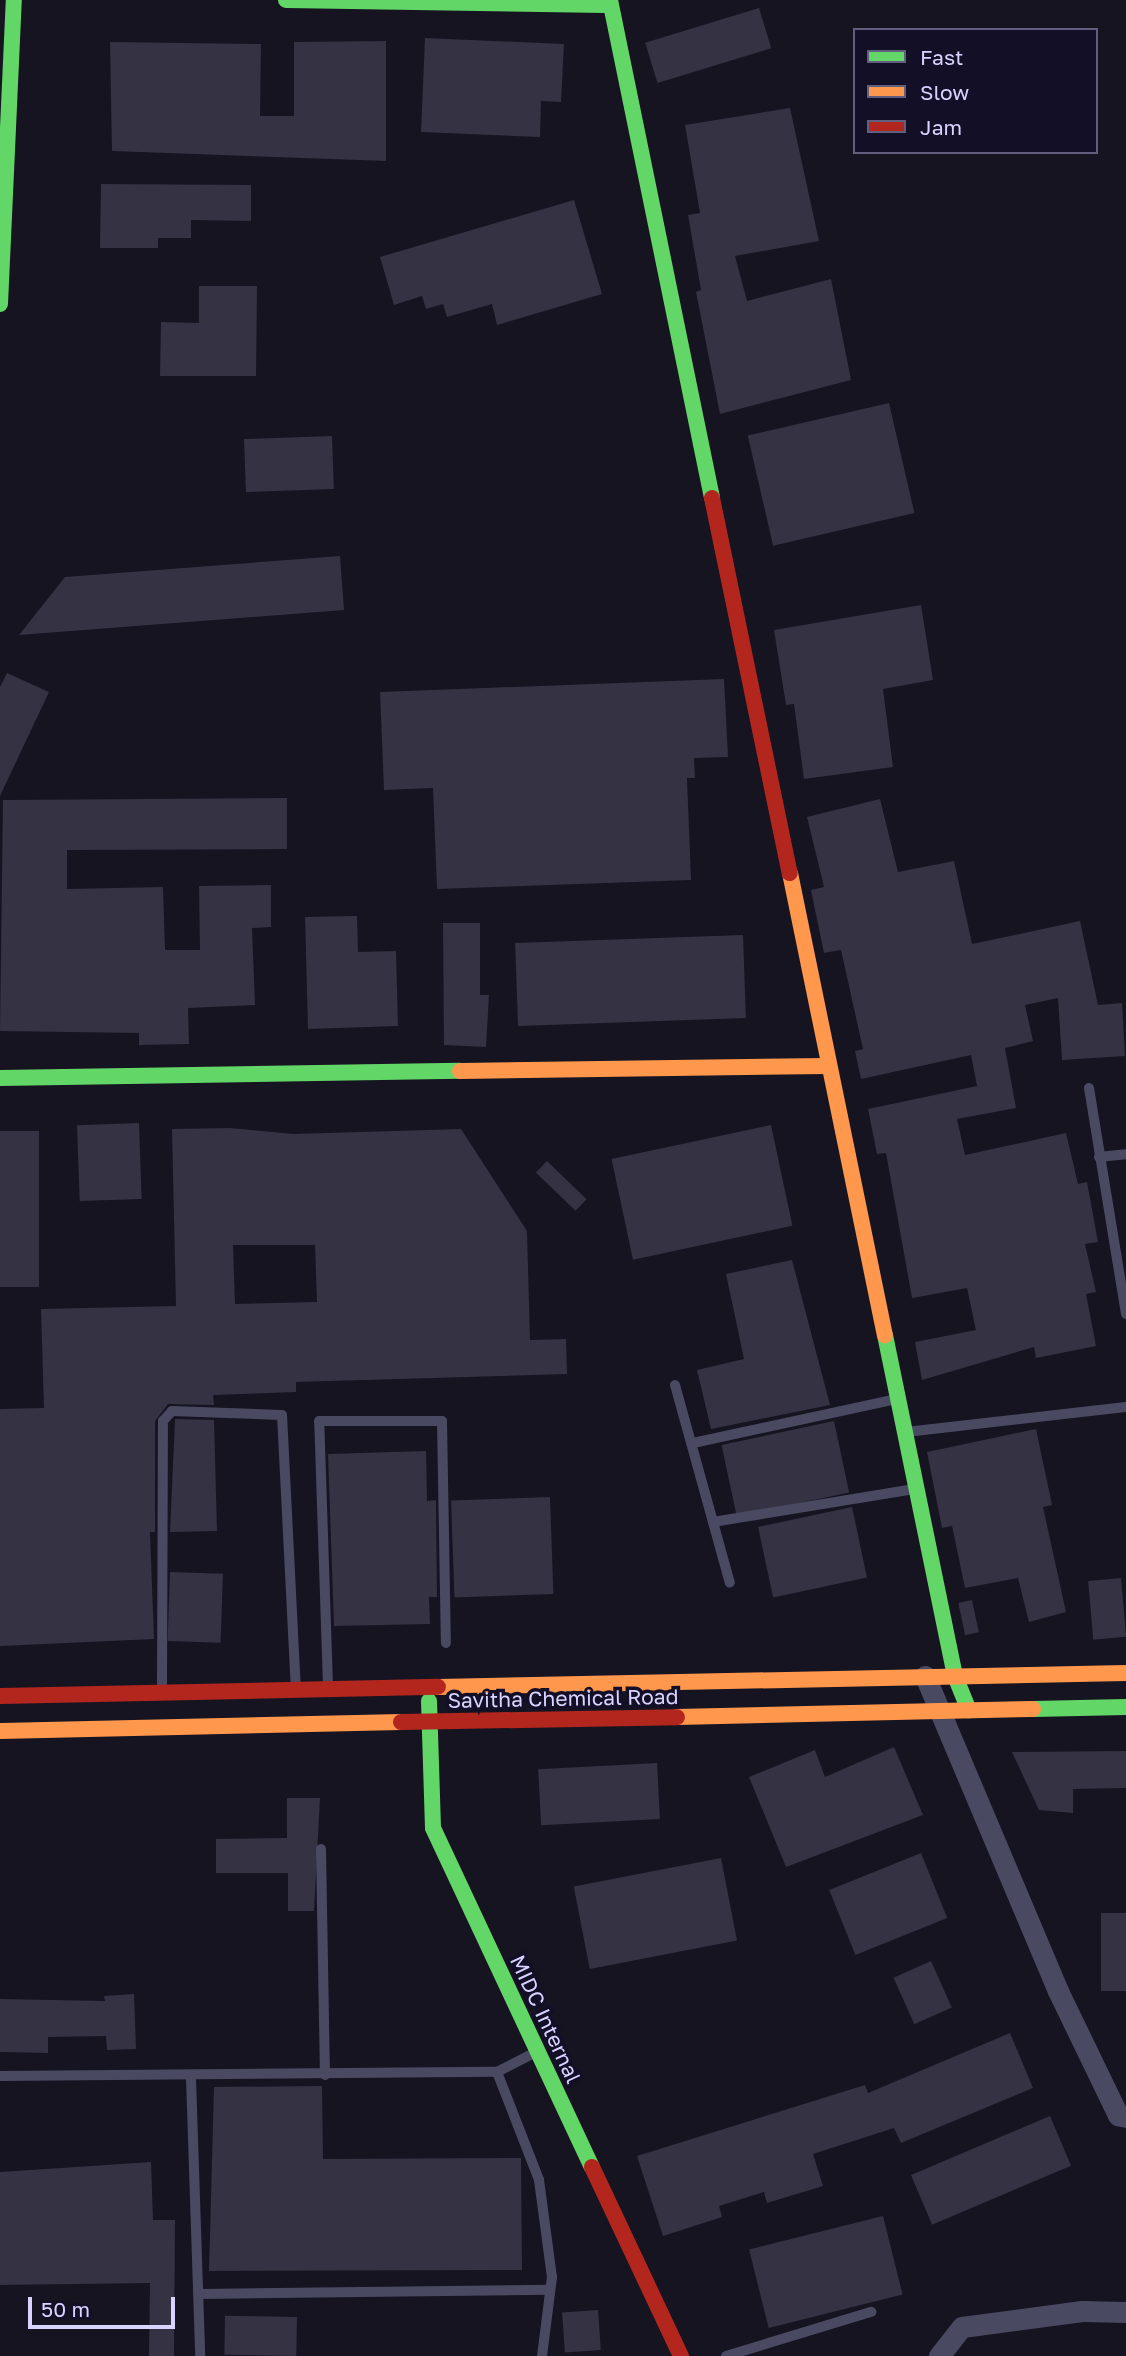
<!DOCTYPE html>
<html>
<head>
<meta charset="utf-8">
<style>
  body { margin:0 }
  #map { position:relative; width:1126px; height:2356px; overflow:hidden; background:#161421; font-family:"Golos Text",sans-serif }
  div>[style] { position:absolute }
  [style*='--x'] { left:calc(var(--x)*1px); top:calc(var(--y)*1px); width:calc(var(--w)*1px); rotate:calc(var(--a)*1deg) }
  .building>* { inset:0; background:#343243; transform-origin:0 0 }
  .lane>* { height:10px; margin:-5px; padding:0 5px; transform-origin:5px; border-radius:5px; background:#4a4962 }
  .street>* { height:21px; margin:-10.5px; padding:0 10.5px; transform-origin:10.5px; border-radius:10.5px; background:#4a4962 }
  .fast>* { height:16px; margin:-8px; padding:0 8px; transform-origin:8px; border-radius:8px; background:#63d668 }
  .slow>* { height:16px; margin:-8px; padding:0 8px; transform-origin:8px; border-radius:8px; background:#ff974d }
  .jam>* { height:16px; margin:-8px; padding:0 8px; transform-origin:8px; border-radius:8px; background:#b3261e }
  span { translate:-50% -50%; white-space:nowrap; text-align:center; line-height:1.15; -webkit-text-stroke:7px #130f26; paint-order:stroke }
  .street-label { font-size:21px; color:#d9d4ff }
  .legend { position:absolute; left:853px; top:28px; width:245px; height:126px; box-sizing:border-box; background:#130f26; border:2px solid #625e7d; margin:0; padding:9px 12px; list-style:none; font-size:21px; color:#d9d4ff }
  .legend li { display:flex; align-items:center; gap:14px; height:35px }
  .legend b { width:35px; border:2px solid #625e7d }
  .scale { position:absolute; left:28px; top:2297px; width:147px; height:32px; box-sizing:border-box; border:4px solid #d9d4ff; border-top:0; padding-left:9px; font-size:21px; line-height:24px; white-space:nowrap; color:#d9d4ff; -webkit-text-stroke:5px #130f26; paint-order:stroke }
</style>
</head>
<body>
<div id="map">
  <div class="building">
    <div style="left:759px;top:8px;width:42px;height:119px;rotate:73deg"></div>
    <div style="clip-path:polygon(425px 38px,564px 44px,561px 102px,541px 101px,540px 137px,421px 132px)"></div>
    <div style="clip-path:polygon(386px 41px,386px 161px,112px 151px,110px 42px,261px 44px,260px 116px,294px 116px,294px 42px)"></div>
    <div style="clip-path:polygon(790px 108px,819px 241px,735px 256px,747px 301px,831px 279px,851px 380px,720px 414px,696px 292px,701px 290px,688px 215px,700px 213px,685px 125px)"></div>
    <div style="clip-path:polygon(101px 184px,251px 185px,251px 221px,191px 220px,191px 238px,158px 238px,158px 248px,100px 248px)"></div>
    <div style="clip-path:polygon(574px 200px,602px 294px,497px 325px,492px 304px,447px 317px,443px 304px,426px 309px,422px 296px,394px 305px,380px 257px)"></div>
    <div style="clip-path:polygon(199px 286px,257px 286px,256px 376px,160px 376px,161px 322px,199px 323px)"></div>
    <div style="left:889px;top:403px;width:113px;height:145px;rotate:77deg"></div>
    <div style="left:332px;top:436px;width:53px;height:88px;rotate:88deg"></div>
    <div style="clip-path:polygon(340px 556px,344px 610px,19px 635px,65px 577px)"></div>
    <div style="clip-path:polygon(921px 605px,933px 680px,883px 689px,893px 767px,804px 779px,794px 704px,786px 705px,774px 630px)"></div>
    <div style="clip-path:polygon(7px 673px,49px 692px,0 796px,0 687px)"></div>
    <div style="clip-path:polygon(724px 679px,728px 757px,694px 758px,695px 778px,687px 778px,691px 880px,437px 889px,433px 788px,384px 790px,380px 692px)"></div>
    <div style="clip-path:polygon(287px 798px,287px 849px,67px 850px,67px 889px,163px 887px,165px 950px,200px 950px,199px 886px,271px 885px,271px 927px,252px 928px,255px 1005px,188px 1008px,189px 1044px,139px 1045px,139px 1033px,0 1031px,3px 800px)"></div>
    <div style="clip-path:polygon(880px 799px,898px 872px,954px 861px,972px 944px,1080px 921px,1098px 1005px,1122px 1003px,1125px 1056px,1062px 1060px,1058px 998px,1025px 1005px,1033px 1041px,1005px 1048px,1016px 1108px,957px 1119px,965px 1155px,1066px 1133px,1078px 1184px,1087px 1182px,1098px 1242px,1085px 1244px,1096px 1292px,1086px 1294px,1096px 1346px,1036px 1358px,1034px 1347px,922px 1380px,915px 1342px,976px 1330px,967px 1288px,912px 1298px,886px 1153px,877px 1154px,868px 1109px,977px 1086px,971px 1055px,861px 1079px,855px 1051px,863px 1049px,841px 950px,824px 953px,811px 890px,824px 887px,807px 817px)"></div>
    <div style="clip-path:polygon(357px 916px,358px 952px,396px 951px,398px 1026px,308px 1029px,305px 917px)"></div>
    <div style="clip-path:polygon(443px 923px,480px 923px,480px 995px,489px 995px,486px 1047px,444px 1045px)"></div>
    <div style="left:743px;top:935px;width:83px;height:228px;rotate:88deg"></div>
    <div style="left:139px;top:1123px;width:76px;height:62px;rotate:88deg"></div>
    <div style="left:771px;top:1125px;width:103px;height:163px;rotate:78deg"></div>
    <div style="clip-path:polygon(evenodd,230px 1128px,293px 1134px,461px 1129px,527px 1231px,530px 1340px,566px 1339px,567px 1374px,296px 1382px,296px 1392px,213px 1395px,214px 1405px,168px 1404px,155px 1421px,155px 1532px,150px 1532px,154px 1639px,0 1646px,0 1409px,44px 1408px,41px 1309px,176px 1306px,172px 1129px,230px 1128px,233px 1245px,315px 1245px,317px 1302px,235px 1304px,233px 1245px)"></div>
    <div style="left:0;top:1131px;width:39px;height:156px"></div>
    <div style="left:547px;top:1161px;width:55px;height:16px;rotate:44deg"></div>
    <div style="clip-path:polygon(792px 1260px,830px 1405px,711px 1429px,697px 1370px,744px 1359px,726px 1274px)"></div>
    <div style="clip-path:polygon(175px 1419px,214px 1420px,217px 1531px,170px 1532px)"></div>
    <div style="left:834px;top:1421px;width:73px;height:115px;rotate:78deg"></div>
    <div style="clip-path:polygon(1036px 1429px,1052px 1505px,1043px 1507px,1066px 1612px,1029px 1622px,1018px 1578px,965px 1588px,952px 1526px,942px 1528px,927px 1452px)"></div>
    <div style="clip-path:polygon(426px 1451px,427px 1501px,436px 1500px,437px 1597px,429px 1597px,430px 1624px,334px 1626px,328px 1454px)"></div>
    <div style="left:550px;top:1497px;width:97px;height:99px;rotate:88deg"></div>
    <div style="left:852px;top:1507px;width:72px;height:96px;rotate:78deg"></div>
    <div style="left:170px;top:1572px;width:53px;height:69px;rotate:2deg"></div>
    <div style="left:1121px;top:1578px;width:59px;height:33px;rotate:85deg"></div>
    <div style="left:972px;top:1600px;width:33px;height:14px;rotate:78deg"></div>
    <div style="clip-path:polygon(894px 1747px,923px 1815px,786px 1867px,749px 1777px,815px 1750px,825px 1777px)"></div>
    <div style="clip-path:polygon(1126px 1751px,1126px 1788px,1073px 1789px,1073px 1813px,1039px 1810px,1012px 1752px)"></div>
    <div style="left:657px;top:1763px;width:56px;height:119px;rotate:87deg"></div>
    <div style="clip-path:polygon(287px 1798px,320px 1798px,314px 1911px,288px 1911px,288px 1873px,216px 1873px,216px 1839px,287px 1838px)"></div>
    <div style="left:921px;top:1853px;width:70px;height:99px;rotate:68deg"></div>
    <div style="left:721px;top:1858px;width:84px;height:150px;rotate:79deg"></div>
    <div style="left:1101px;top:1913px;width:25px;height:78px"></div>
    <div style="left:931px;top:1961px;width:51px;height:41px;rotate:66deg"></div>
    <div style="clip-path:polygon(134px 1994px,136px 2049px,107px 2050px,106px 2036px,48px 2037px,48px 2053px,0 2052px,0 1999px,105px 2001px,104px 1996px)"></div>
    <div style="clip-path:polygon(1010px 2033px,1033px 2088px,901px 2143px,894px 2128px,813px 2154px,823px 2186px,767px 2203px,764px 2192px,719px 2206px,722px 2217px,663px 2236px,637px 2156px,865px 2085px,868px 2093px)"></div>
    <div style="clip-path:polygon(322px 2086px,323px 2159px,521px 2158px,522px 2270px,209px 2271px,214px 2087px)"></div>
    <div style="left:1050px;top:2116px;width:54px;height:151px;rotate:67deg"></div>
    <div style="clip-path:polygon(151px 2162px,153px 2220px,175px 2220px,174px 2356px,149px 2356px,150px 2283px,0 2285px,0 2172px)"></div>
    <div style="left:883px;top:2216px;width:81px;height:138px;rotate:76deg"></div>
    <div style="left:598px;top:2310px;width:40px;height:36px;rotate:86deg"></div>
    <div style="left:297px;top:2317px;width:39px;height:72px;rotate:91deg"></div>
  </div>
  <div class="lane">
    <div style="--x:1089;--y:1088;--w:229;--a:80.7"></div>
    <div style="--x:1099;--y:1157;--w:27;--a:-6"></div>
    <div style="--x:675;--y:1385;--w:205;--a:74.5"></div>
    <div style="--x:906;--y:1432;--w:221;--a:-6.5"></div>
    <div style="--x:693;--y:1443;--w:209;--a:-12.2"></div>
    <div style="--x:713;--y:1522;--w:204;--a:-9.3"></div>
    <div style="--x:328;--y:1686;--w:265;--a:-91.9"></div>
    <div style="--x:319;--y:1421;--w:123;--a:0"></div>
    <div style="--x:442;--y:1421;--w:222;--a:89"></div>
    <div style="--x:162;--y:1692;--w:271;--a:-89.8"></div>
    <div style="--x:163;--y:1421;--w:13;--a:-48"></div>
    <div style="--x:172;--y:1411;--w:110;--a:2.1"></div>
    <div style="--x:282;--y:1415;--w:272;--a:87.1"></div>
    <div style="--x:321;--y:1849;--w:226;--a:89"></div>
    <div style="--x:536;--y:2052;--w:44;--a:152.9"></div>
    <div style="--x:497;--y:2072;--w:116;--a:68.7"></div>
    <div style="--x:539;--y:2180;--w:98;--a:82.4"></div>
    <div style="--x:552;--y:2277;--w:80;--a:97.2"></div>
    <div style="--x:0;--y:2076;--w:497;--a:-0.5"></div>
    <div style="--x:191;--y:2078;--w:278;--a:88.1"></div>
    <div style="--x:201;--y:2294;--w:349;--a:-0.7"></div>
    <div style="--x:726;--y:2356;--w:152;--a:-16.9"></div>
  </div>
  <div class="street">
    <div style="--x:925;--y:1676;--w:342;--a:67.1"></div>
    <div style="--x:1058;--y:1991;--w:138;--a:64.2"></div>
    <div style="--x:1118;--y:2115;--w:8;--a:14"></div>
    <div style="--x:939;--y:2356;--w:37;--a:-52"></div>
    <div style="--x:962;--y:2327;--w:121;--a:-7.6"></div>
    <div style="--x:1082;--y:2311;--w:44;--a:1.3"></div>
  </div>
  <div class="fast">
    <div style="--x:286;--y:0;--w:320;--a:0.9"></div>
    <div style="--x:610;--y:0;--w:508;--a:78.42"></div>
    <div style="--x:0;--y:304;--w:304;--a:-87.4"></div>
    <div style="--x:0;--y:1078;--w:460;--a:-0.9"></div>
    <div style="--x:885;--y:1335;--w:348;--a:78.4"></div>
    <div style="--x:955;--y:1676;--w:37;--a:68"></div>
    <div style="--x:429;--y:1701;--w:127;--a:88.2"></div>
    <div style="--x:433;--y:1828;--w:374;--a:64.9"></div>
    <div style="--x:1033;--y:1709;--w:93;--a:-1.2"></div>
  </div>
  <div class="slow">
    <div style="--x:790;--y:873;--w:472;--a:78.4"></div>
    <div style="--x:460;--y:1071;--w:367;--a:-0.8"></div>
    <div style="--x:438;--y:1687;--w:688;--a:-1.17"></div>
    <div style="--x:677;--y:1717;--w:356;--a:-1.3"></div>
    <div style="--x:0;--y:1731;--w:401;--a:-1.3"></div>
  </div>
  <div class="jam">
    <div style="--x:712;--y:498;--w:383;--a:78.3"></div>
    <div style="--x:0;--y:1696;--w:438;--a:-1.2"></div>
    <div style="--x:401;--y:1722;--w:276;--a:-1"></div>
    <div style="--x:592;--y:2167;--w:209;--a:64.8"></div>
  </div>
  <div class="street-label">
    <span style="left:563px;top:1698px;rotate:-1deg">Savitha Chemical Road</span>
    <span style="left:546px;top:2019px;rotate:65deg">MIDC Internal</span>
  </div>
  <ul class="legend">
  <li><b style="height:9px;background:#63d668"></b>Fast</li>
  <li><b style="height:9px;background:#ff974d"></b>Slow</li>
  <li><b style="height:9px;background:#b3261e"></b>Jam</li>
  </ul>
  <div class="scale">50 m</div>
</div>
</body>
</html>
